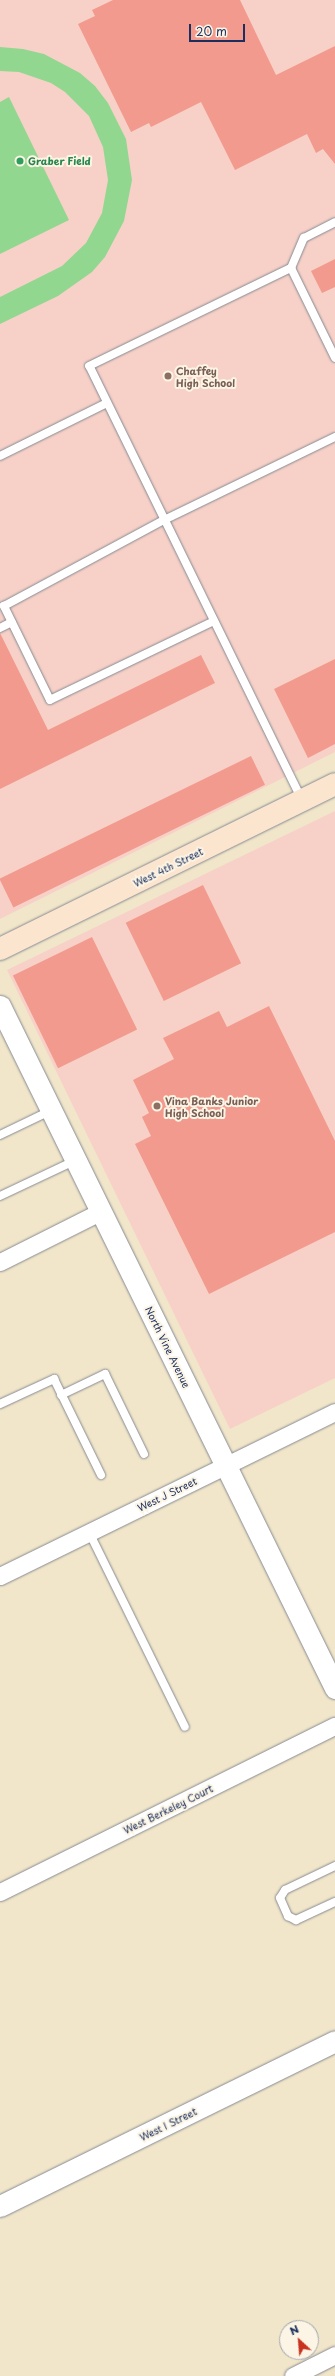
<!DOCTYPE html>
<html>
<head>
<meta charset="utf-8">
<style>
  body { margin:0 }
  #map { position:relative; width:335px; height:2376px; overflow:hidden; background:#f1e6c9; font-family:"Playpen Sans",sans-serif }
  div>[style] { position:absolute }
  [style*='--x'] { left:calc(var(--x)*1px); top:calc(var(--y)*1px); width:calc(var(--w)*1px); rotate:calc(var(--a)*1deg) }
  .built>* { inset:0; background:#f7d1c7 }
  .green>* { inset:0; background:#92d790 }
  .building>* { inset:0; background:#f29a8d; transform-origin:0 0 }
  .roads { filter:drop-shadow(0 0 1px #868a94) drop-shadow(0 0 1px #868a94) }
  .service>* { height:8px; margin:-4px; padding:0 4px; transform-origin:4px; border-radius:4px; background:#fff }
  .minor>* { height:17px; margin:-8.5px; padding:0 8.5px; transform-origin:8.5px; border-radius:8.5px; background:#fff }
  .tertiary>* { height:21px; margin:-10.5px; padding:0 10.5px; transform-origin:10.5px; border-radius:10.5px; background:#fff }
  .secondary>* { height:22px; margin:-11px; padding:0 11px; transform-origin:11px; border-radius:11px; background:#fbe5cf }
  .dots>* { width:11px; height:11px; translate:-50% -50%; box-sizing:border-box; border:2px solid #fcf5e5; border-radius:50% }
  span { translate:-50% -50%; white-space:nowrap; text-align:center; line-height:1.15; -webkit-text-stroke:4px #fcf5e5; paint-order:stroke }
  .leisure-label { font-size:10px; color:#27864d; font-weight:700 }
  .left { translate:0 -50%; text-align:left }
  .education-label { font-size:10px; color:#785e54; font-weight:700 }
  .street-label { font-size:10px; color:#1b2f5e }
  .north { position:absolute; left:279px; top:2320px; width:40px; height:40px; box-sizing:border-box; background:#fcf5e5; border:1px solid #a2a6af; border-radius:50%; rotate:334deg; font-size:11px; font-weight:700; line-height:16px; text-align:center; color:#1b2f5e }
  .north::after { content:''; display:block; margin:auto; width:14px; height:18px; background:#c8321e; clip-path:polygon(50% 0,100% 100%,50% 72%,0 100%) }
  .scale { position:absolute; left:189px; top:24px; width:56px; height:18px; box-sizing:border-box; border:2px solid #1b2f5e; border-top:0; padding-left:5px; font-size:12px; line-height:14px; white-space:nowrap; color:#1b2f5e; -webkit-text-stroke:3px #fcf5e5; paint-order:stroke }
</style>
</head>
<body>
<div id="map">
  <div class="built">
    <div style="clip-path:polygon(0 0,335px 0,335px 752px,0 919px)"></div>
    <div style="clip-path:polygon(335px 811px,335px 1378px,230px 1429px,7px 970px)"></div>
  </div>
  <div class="green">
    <div style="clip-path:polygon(0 47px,23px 49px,44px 54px,80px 73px,95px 86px,108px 103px,126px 139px,132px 180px,124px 221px,105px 257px,92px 272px,58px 296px,0 324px,0 297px,62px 266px,86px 243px,102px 213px,108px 180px,103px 147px,89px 116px,65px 92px,51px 83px,19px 72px,0 71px)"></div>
    <div style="clip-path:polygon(9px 97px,69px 220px,0 254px,0 102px)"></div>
  </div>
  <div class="building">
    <div style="clip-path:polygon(113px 0,240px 0,276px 75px,335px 46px,335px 164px,323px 149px,316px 153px,307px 134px,235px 170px,201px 102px,151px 127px,149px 123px,131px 132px,78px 24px,95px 16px,92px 10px)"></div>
    <div style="clip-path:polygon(335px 259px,335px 287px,322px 293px,311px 271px)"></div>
    <div style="clip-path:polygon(0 633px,48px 730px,201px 655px,215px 683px,0 789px)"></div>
    <div style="clip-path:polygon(335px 659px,335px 744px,308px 758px,274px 689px)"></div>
    <div style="left:251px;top:756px;width:32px;height:280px;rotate:64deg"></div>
    <div style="left:203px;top:885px;width:87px;height:86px;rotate:64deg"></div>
    <div style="left:92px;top:937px;width:103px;height:88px;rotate:64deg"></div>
    <div style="clip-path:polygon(269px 1006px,335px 1141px,335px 1232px,209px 1294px,135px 1144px,151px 1136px,142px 1117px,149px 1113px,133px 1080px,174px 1059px,163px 1038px,219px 1011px,227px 1027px)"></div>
  </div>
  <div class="roads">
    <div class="service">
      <div style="--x:291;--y:268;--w:33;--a:-67"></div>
      <div style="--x:304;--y:238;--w:35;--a:-27"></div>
      <div style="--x:0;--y:456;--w:119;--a:-26.4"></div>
      <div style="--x:214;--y:621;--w:182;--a:154.3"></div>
      <div style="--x:50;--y:700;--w:105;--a:-116.1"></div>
      <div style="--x:4;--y:606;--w:182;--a:-28.3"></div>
      <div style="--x:164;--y:520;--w:190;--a:-25.9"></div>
      <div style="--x:0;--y:628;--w:13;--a:-27"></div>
      <div style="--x:302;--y:800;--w:483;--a:-116.1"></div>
      <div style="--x:89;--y:366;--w:225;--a:-25.9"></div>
      <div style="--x:291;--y:268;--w:100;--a:63.9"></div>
      <div style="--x:0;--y:1135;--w:58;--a:-25.7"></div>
      <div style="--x:0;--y:1196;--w:84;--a:-25.3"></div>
      <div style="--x:61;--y:1395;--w:49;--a:-25.5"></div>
      <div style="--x:105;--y:1374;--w:89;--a:64"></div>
      <div style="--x:0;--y:1404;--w:60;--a:-24.8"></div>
      <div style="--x:54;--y:1379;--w:107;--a:63.9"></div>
      <div style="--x:89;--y:1532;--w:217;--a:63.8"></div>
      <div style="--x:335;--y:1866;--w:55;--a:154.4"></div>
      <div style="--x:285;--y:1890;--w:9;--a:122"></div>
      <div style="--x:280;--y:1898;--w:20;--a:66"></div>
      <div style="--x:288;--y:1916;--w:9;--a:27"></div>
      <div style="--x:296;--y:1920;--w:43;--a:-24.8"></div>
    </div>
    <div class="minor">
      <div style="--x:0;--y:1262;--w:114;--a:-26.6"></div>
      <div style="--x:0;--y:1576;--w:373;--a:-26.1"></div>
      <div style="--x:0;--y:1892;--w:374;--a:-26.4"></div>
      <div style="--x:293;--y:2376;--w:47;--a:-26.6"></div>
    </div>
    <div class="tertiary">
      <div style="--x:0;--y:1006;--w:760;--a:63.84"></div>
      <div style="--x:0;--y:2206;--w:373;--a:-26.2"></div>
    </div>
    <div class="secondary">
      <div style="--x:0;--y:949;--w:373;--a:-26.2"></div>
    </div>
  </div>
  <div class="dots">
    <div style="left:20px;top:161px;background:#2e9e5b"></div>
    <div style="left:168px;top:376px;background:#8d6e63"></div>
    <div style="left:157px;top:1106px;background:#8d6e63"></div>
  </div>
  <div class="leisure-label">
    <span class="left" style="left:28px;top:161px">Graber Field</span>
  </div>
  <div class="education-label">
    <span class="left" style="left:176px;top:376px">Chaffey<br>High School</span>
    <span class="left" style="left:165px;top:1106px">Vina Banks Junior<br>High School</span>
  </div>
  <div class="street-label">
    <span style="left:168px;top:867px;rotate:-26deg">West 4th Street</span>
    <span style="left:168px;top:1347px;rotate:64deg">North Vine Avenue</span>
    <span style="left:167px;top:1494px;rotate:-26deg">West J Street</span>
    <span style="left:168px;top:1809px;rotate:-26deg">West Berkeley Court</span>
    <span style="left:168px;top:2124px;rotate:-26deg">West I Street</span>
  </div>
  <div class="north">N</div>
  <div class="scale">20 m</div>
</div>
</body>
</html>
